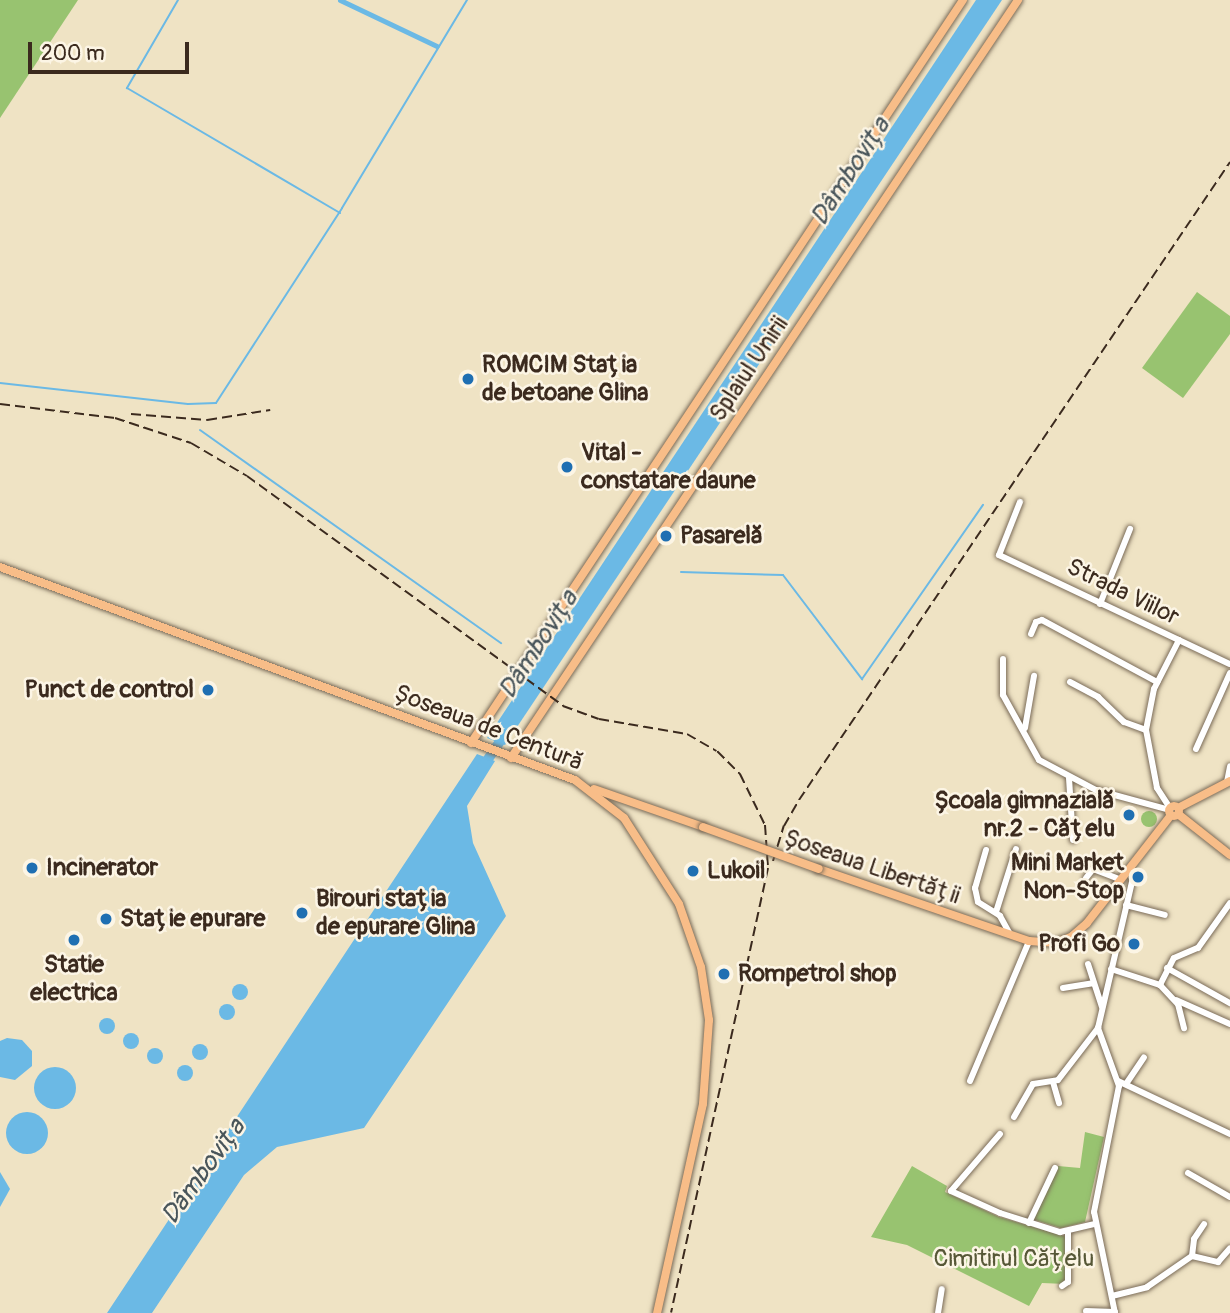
<!DOCTYPE html>
<html>
<head>
<meta charset="utf-8">
<style>
  body { margin:0 }
  #map { position:relative; width:1230px; height:1313px; overflow:hidden; background:#efe3c4; font-family:Pangolin,sans-serif }
  div>[style] { position:absolute }
  [style*='--x'] { left:calc(var(--x)*1px); top:calc(var(--y)*1px); width:calc(var(--w)*1px); rotate:calc(var(--a)*1deg) }
  .green>* { inset:0; background:#98c370 }
  .round { border-radius:50% }
  .water>* { inset:0; background:#6bb9e5 }
  .stream>* { height:2px; margin:-1px; padding:0 1px; transform-origin:1px; border-radius:1px; background:#6bb9e5 }
  .canal>* { height:5px; margin:-2.5px; padding:0 2.5px; transform-origin:2.5px; border-radius:2.5px; background:#6bb9e5 }
  .river>* { height:10px; margin:-5px; padding:0 5px; transform-origin:5px; border-radius:5px; background:#6bb9e5 }
  .roads { filter:drop-shadow(0 0 2px #7a6b58) drop-shadow(0 0 2px #7a6b58) }
  .minor>* { height:6px; margin:-3px; padding:0 3px; transform-origin:3px; border-radius:3px; background:#fff }
  .major>* { height:8px; margin:-4px; padding:0 4px; transform-origin:4px; border-radius:4px; background:#f8bd88 }
  .major>.ring { margin:-4px; padding:0; box-sizing:content-box; background:none; border:8px solid #f8bd88; border-radius:50% }
  .rail>* { height:2px; margin-top:-1px; transform-origin:0; background:repeating-linear-gradient(90deg,#3b2a1e 0 10px,transparent 0 15px) }
  .bridges { filter:drop-shadow(0 0 2px #7a6b58) drop-shadow(0 0 2px #7a6b58) }
  .major-bridge>* { height:8px; margin:-4px; padding:0 4px; transform-origin:4px; border-radius:4px; background:#f8bd88 }
  .dots>* { width:19px; height:19px; translate:-50% -50%; box-sizing:border-box; border:4px solid #fcf5e5; border-radius:50% }
  span { translate:-50% -50%; white-space:nowrap; text-align:center; line-height:1.15; -webkit-text-stroke:5px #fcf5e5; paint-order:stroke }
  .poi-label { font-size:24px; color:#3b2a1e; font-weight:700 }
  .left { translate:0 -50%; text-align:left }
  .right { translate:-100% -50%; text-align:right }
  .street-label { font-size:24px; color:#3b2a1e }
  .park-label { font-size:24px; color:#575837 }
  .water-label { font-size:26px; color:#49555a; font-style:italic }
  .scale { position:absolute; left:28px; top:42px; width:161px; height:32px; box-sizing:border-box; border:4px solid #3b2a1e; border-top:0; padding-left:9px; font-size:21px; line-height:24px; white-space:nowrap; color:#3b2a1e; -webkit-text-stroke:5px #fcf5e5; paint-order:stroke }
</style>
</head>
<body>
<div id="map">
  <div class="green">
    <div style="clip-path:polygon(0 0,78px 0,0 118px)"></div>
    <div style="clip-path:polygon(1197px 292px,1230px 316px,1230px 334px,1183px 398px,1142px 368px)"></div>
    <div class="round" style="left:1141px;top:811px;width:16px;height:16px"></div>
    <div style="clip-path:polygon(1085px 1132px,1104px 1137px,1085px 1222px,1061px 1228px,1032px 1219px,1058px 1166px,1080px 1168px)"></div>
    <div style="clip-path:polygon(912px 1166px,947px 1186px,945px 1192px,999px 1217px,1067px 1237px,1066px 1284px,1042px 1283px,1029px 1306px,907px 1245px,871px 1237px)"></div>
  </div>
  <div class="water">
    <div style="clip-path:polygon(976px 0,1002px 0,505px 745px,487px 738px)"></div>
    <div style="clip-path:polygon(477px 754px,495px 761px,467px 806px,473px 843px,506px 916px,364px 1128px,277px 1147px,244px 1175px,152px 1313px,107px 1313px)"></div>
    <div class="round" style="left:232px;top:984px;width:16px;height:16px"></div>
    <div class="round" style="left:219px;top:1004px;width:16px;height:16px"></div>
    <div class="round" style="left:99px;top:1018px;width:16px;height:16px"></div>
    <div class="round" style="left:123px;top:1033px;width:16px;height:16px"></div>
    <div style="clip-path:polygon(7px 1038px,22px 1040px,32px 1051px,32px 1066px,15px 1080px,0 1077px,0 1041px)"></div>
    <div class="round" style="left:192px;top:1044px;width:16px;height:16px"></div>
    <div class="round" style="left:147px;top:1048px;width:16px;height:16px"></div>
    <div class="round" style="left:177px;top:1065px;width:16px;height:16px"></div>
    <div class="round" style="left:34px;top:1067px;width:42px;height:42px"></div>
    <div class="round" style="left:6px;top:1112px;width:42px;height:42px"></div>
    <div style="clip-path:polygon(0 1172px,10px 1189px,0 1207px)"></div>
  </div>
  <div class="stream">
    <div style="--x:178;--y:0;--w:102;--a:120.1"></div>
    <div style="--x:127;--y:88;--w:247;--a:30.4"></div>
    <div style="--x:0;--y:383;--w:189;--a:6.4"></div>
    <div style="--x:188;--y:404;--w:28;--a:-2"></div>
    <div style="--x:216;--y:403;--w:232;--a:-57.1"></div>
    <div style="--x:342;--y:208;--w:243;--a:-59"></div>
    <div style="--x:200;--y:430;--w:369;--a:35.3"></div>
    <div style="--x:681;--y:572;--w:102;--a:1.7"></div>
    <div style="--x:783;--y:575;--w:131;--a:52.8"></div>
    <div style="--x:862;--y:679;--w:212;--a:-55.2"></div>
  </div>
  <div class="canal">
    <div style="--x:340;--y:0;--w:107;--a:25.4"></div>
  </div>
  <div class="river">
    <div style="--x:482;--y:768;--w:41;--a:-55.9"></div>
  </div>
  <div class="roads">
    <div class="minor">
      <div style="--x:1020;--y:502;--w:57;--a:111.6"></div>
      <div style="--x:999;--y:555;--w:255;--a:25.3"></div>
      <div style="--x:1100;--y:604;--w:81;--a:-68.2"></div>
      <div style="--x:1031;--y:634;--w:13;--a:-67"></div>
      <div style="--x:1036;--y:622;--w:6;--a:-18"></div>
      <div style="--x:1042;--y:620;--w:131;--a:28.3"></div>
      <div style="--x:1003;--y:659;--w:36;--a:90"></div>
      <div style="--x:1003;--y:695;--w:74;--a:61"></div>
      <div style="--x:1039;--y:760;--w:64;--a:27.8"></div>
      <div style="--x:1096;--y:790;--w:77;--a:15.1"></div>
      <div style="--x:1070;--y:682;--w:32;--a:28"></div>
      <div style="--x:1098;--y:697;--w:36;--a:44"></div>
      <div style="--x:1124;--y:722;--w:23;--a:20"></div>
      <div style="--x:1025;--y:728;--w:53;--a:-80.2"></div>
      <div style="--x:1196;--y:749;--w:83;--a:-65.9"></div>
      <div style="--x:1069;--y:778;--w:62;--a:86.3"></div>
      <div style="--x:1227;--y:782;--w:16;--a:-79"></div>
      <div style="--x:1170;--y:808;--w:24;--a:-123"></div>
      <div style="--x:1157;--y:788;--w:59;--a:-100.7"></div>
      <div style="--x:1146;--y:730;--w:42;--a:-79"></div>
      <div style="--x:1154;--y:689;--w:55;--a:-63"></div>
      <div style="--x:986;--y:850;--w:40;--a:106"></div>
      <div style="--x:975;--y:888;--w:14;--a:78"></div>
      <div style="--x:978;--y:902;--w:26;--a:32"></div>
      <div style="--x:1000;--y:916;--w:21;--a:61"></div>
      <div style="--x:1086;--y:878;--w:11;--a:-52"></div>
      <div style="--x:1093;--y:869;--w:30;--a:21"></div>
      <div style="--x:1126;--y:905;--w:40;--a:14.4"></div>
      <div style="--x:996;--y:912;--w:66;--a:-72.4"></div>
      <div style="--x:1088;--y:964;--w:45;--a:72"></div>
      <div style="--x:1167;--y:968;--w:72;--a:29.1"></div>
      <div style="--x:1111;--y:969;--w:52;--a:18.1"></div>
      <div style="--x:1160;--y:985;--w:26;--a:47"></div>
      <div style="--x:1178;--y:1004;--w:25;--a:76"></div>
      <div style="--x:1160;--y:985;--w:30;--a:-63"></div>
      <div style="--x:1174;--y:958;--w:26;--a:-23"></div>
      <div style="--x:1198;--y:948;--w:55;--a:-54.6"></div>
      <div style="--x:1063;--y:988;--w:30;--a:-9"></div>
      <div style="--x:1176;--y:1000;--w:59;--a:24"></div>
      <div style="--x:970;--y:1081;--w:152;--a:-67.1"></div>
      <div style="--x:1118;--y:1081;--w:124;--a:25.3"></div>
      <div style="--x:1053;--y:1082;--w:22;--a:74"></div>
      <div style="--x:1126;--y:1084;--w:32;--a:-56"></div>
      <div style="--x:1014;--y:1117;--w:38;--a:-60"></div>
      <div style="--x:1033;--y:1084;--w:25;--a:-9"></div>
      <div style="--x:1058;--y:1080;--w:66;--a:-52.4"></div>
      <div style="--x:1000;--y:1134;--w:75;--a:130.7"></div>
      <div style="--x:951;--y:1191;--w:54;--a:24.2"></div>
      <div style="--x:1000;--y:1213;--w:63;--a:17.6"></div>
      <div style="--x:1060;--y:1232;--w:37;--a:-13"></div>
      <div style="--x:1188;--y:1173;--w:48;--a:29.7"></div>
      <div style="--x:1029;--y:1223;--w:61;--a:-64.7"></div>
      <div style="--x:1192;--y:1256;--w:17;--a:-83"></div>
      <div style="--x:1194;--y:1239;--w:18;--a:-56"></div>
      <div style="--x:1062;--y:1286;--w:7;--a:-34"></div>
      <div style="--x:1068;--y:1282;--w:49;--a:-90"></div>
      <div style="--x:1112;--y:1296;--w:36;--a:-14"></div>
      <div style="--x:1147;--y:1287;--w:55;--a:-34.6"></div>
      <div style="--x:1192;--y:1256;--w:27;--a:13"></div>
      <div style="--x:1218;--y:1262;--w:18;--a:-49"></div>
      <div style="--x:1086;--y:1311;--w:29;--a:2"></div>
      <div style="--x:938;--y:1313;--w:24;--a:-81"></div>
      <div style="--x:1115;--y:1313;--w:103;--a:-101.7"></div>
      <div style="--x:1094;--y:1212;--w:128;--a:-78.8"></div>
      <div style="--x:1119;--y:1086;--w:62;--a:-109.9"></div>
      <div style="--x:1098;--y:1028;--w:154;--a:-76.9"></div>
      <div style="--x:1133;--y:878;--w:11;--a:-100"></div>
    </div>
    <div class="major">
      <div style="--x:0;--y:567;--w:613;--a:20.33"></div>
      <div style="--x:575;--y:780;--w:62;--a:37.8"></div>
      <div style="--x:624;--y:818;--w:102;--a:57.4"></div>
      <div style="--x:679;--y:904;--w:67;--a:70.8"></div>
      <div style="--x:701;--y:967;--w:54;--a:81.4"></div>
      <div style="--x:709;--y:1020;--w:84;--a:94.1"></div>
      <div style="--x:703;--y:1104;--w:214;--a:102.4"></div>
      <div style="--x:471;--y:743;--w:891;--a:-56.49"></div>
      <div style="--x:511;--y:758;--w:912;--a:-56.22"></div>
      <div style="--x:594;--y:789;--w:115;--a:19.2"></div>
      <div class="ring" style="left:1169px;top:806px;width:2px;height:2px"></div>
      <div style="--x:1178;--y:808;--w:59;--a:-27.4"></div>
      <div style="--x:1178;--y:814;--w:66;--a:38.3"></div>
      <div style="--x:819;--y:869;--w:222;--a:18.9"></div>
      <div style="--x:1029;--y:941;--w:26;--a:4"></div>
      <div style="--x:1055;--y:943;--w:17;--a:-21"></div>
      <div style="--x:1071;--y:937;--w:21;--a:-41"></div>
      <div style="--x:1087;--y:923;--w:137;--a:-52.1"></div>
    </div>
  </div>
  <div class="rail">
    <div style="--x:0;--y:404;--w:116;--a:6.9"></div>
    <div style="--x:115;--y:418;--w:80;--a:18.2"></div>
    <div style="--x:191;--y:443;--w:65;--a:30.5"></div>
    <div style="--x:247;--y:476;--w:391;--a:36"></div>
    <div style="--x:563;--y:706;--w:38;--a:20"></div>
    <div style="--x:599;--y:719;--w:89;--a:9.7"></div>
    <div style="--x:687;--y:734;--w:34;--a:30"></div>
    <div style="--x:717;--y:751;--w:33;--a:45"></div>
    <div style="--x:740;--y:774;--w:57;--a:63.9"></div>
    <div style="--x:765;--y:825;--w:43;--a:86"></div>
    <div style="--x:768;--y:868;--w:455;--a:102.3"></div>
    <div style="--x:131;--y:414;--w:76;--a:4.5"></div>
    <div style="--x:207;--y:420;--w:64;--a:-9"></div>
    <div style="--x:773;--y:861;--w:37;--a:-73"></div>
    <div style="--x:784;--y:826;--w:30;--a:-60"></div>
    <div style="--x:799;--y:800;--w:770;--a:-55.96"></div>
  </div>
  <div class="bridges">
    <div class="major-bridge">
      <div style="--x:703;--y:827;--w:123;--a:19.9"></div>
    </div>
  </div>
  <div class="dots">
    <div style="left:468px;top:379px;background:#1f6fb2"></div>
    <div style="left:567px;top:467px;background:#1f6fb2"></div>
    <div style="left:666px;top:536px;background:#1f6fb2"></div>
    <div style="left:208px;top:690px;background:#1f6fb2"></div>
    <div style="left:1129px;top:815px;background:#1f6fb2"></div>
    <div style="left:32px;top:868px;background:#1f6fb2"></div>
    <div style="left:693px;top:871px;background:#1f6fb2"></div>
    <div style="left:1138px;top:877px;background:#1f6fb2"></div>
    <div style="left:302px;top:913px;background:#1f6fb2"></div>
    <div style="left:106px;top:919px;background:#1f6fb2"></div>
    <div style="left:74px;top:940px;background:#1f6fb2"></div>
    <div style="left:1134px;top:944px;background:#1f6fb2"></div>
    <div style="left:724px;top:974px;background:#1f6fb2"></div>
  </div>
  <div class="poi-label">
    <span class="left" style="left:482px;top:379px">ROMCIM Stația<br>de betoane Glina</span>
    <span class="left" style="left:581px;top:467px">Vital -<br>constatare daune</span>
    <span class="left" style="left:680px;top:536px">Pasarelă</span>
    <span class="right" style="left:194px;top:690px">Punct de control</span>
    <span class="right" style="left:1115px;top:815px">Școala gimnazială<br>nr.2 - Cățelu</span>
    <span class="right" style="left:1124px;top:877px">Mini Market<br>Non-Stop</span>
    <span class="left" style="left:46px;top:868px">Incinerator</span>
    <span class="left" style="left:707px;top:871px">Lukoil</span>
    <span class="left" style="left:316px;top:913px">Birouri stația<br>de epurare Glina</span>
    <span class="left" style="left:120px;top:919px">Stație epurare</span>
    <span class="right" style="left:1120px;top:944px">Profi Go</span>
    <span style="left:74px;top:979px">Statie<br>electrica</span>
    <span class="left" style="left:738px;top:974px">Rompetrol shop</span>
  </div>
  <div class="street-label">
    <span style="left:749px;top:369px;rotate:-56deg">Splaiul Unirii</span>
    <span style="left:1123px;top:592px;rotate:26deg">Strada Viilor</span>
    <span style="left:489px;top:728px;rotate:21deg">Șoseaua de Centură</span>
    <span style="left:872px;top:867px;rotate:19deg">Șoseaua Libertății</span>
  </div>
  <div class="park-label">
    <span style="left:1014px;top:1259px">Cimitirul Cățelu</span>
  </div>
  <div class="water-label">
    <span style="left:851px;top:172px;rotate:-57deg">Dâmbovița</span>
    <span style="left:539px;top:645px;rotate:-57deg">Dâmbovița</span>
    <span style="left:204px;top:1172px;rotate:-54deg">Dâmbovița</span>
  </div>
  <div class="scale">200 m</div>
</div>
</body>
</html>
